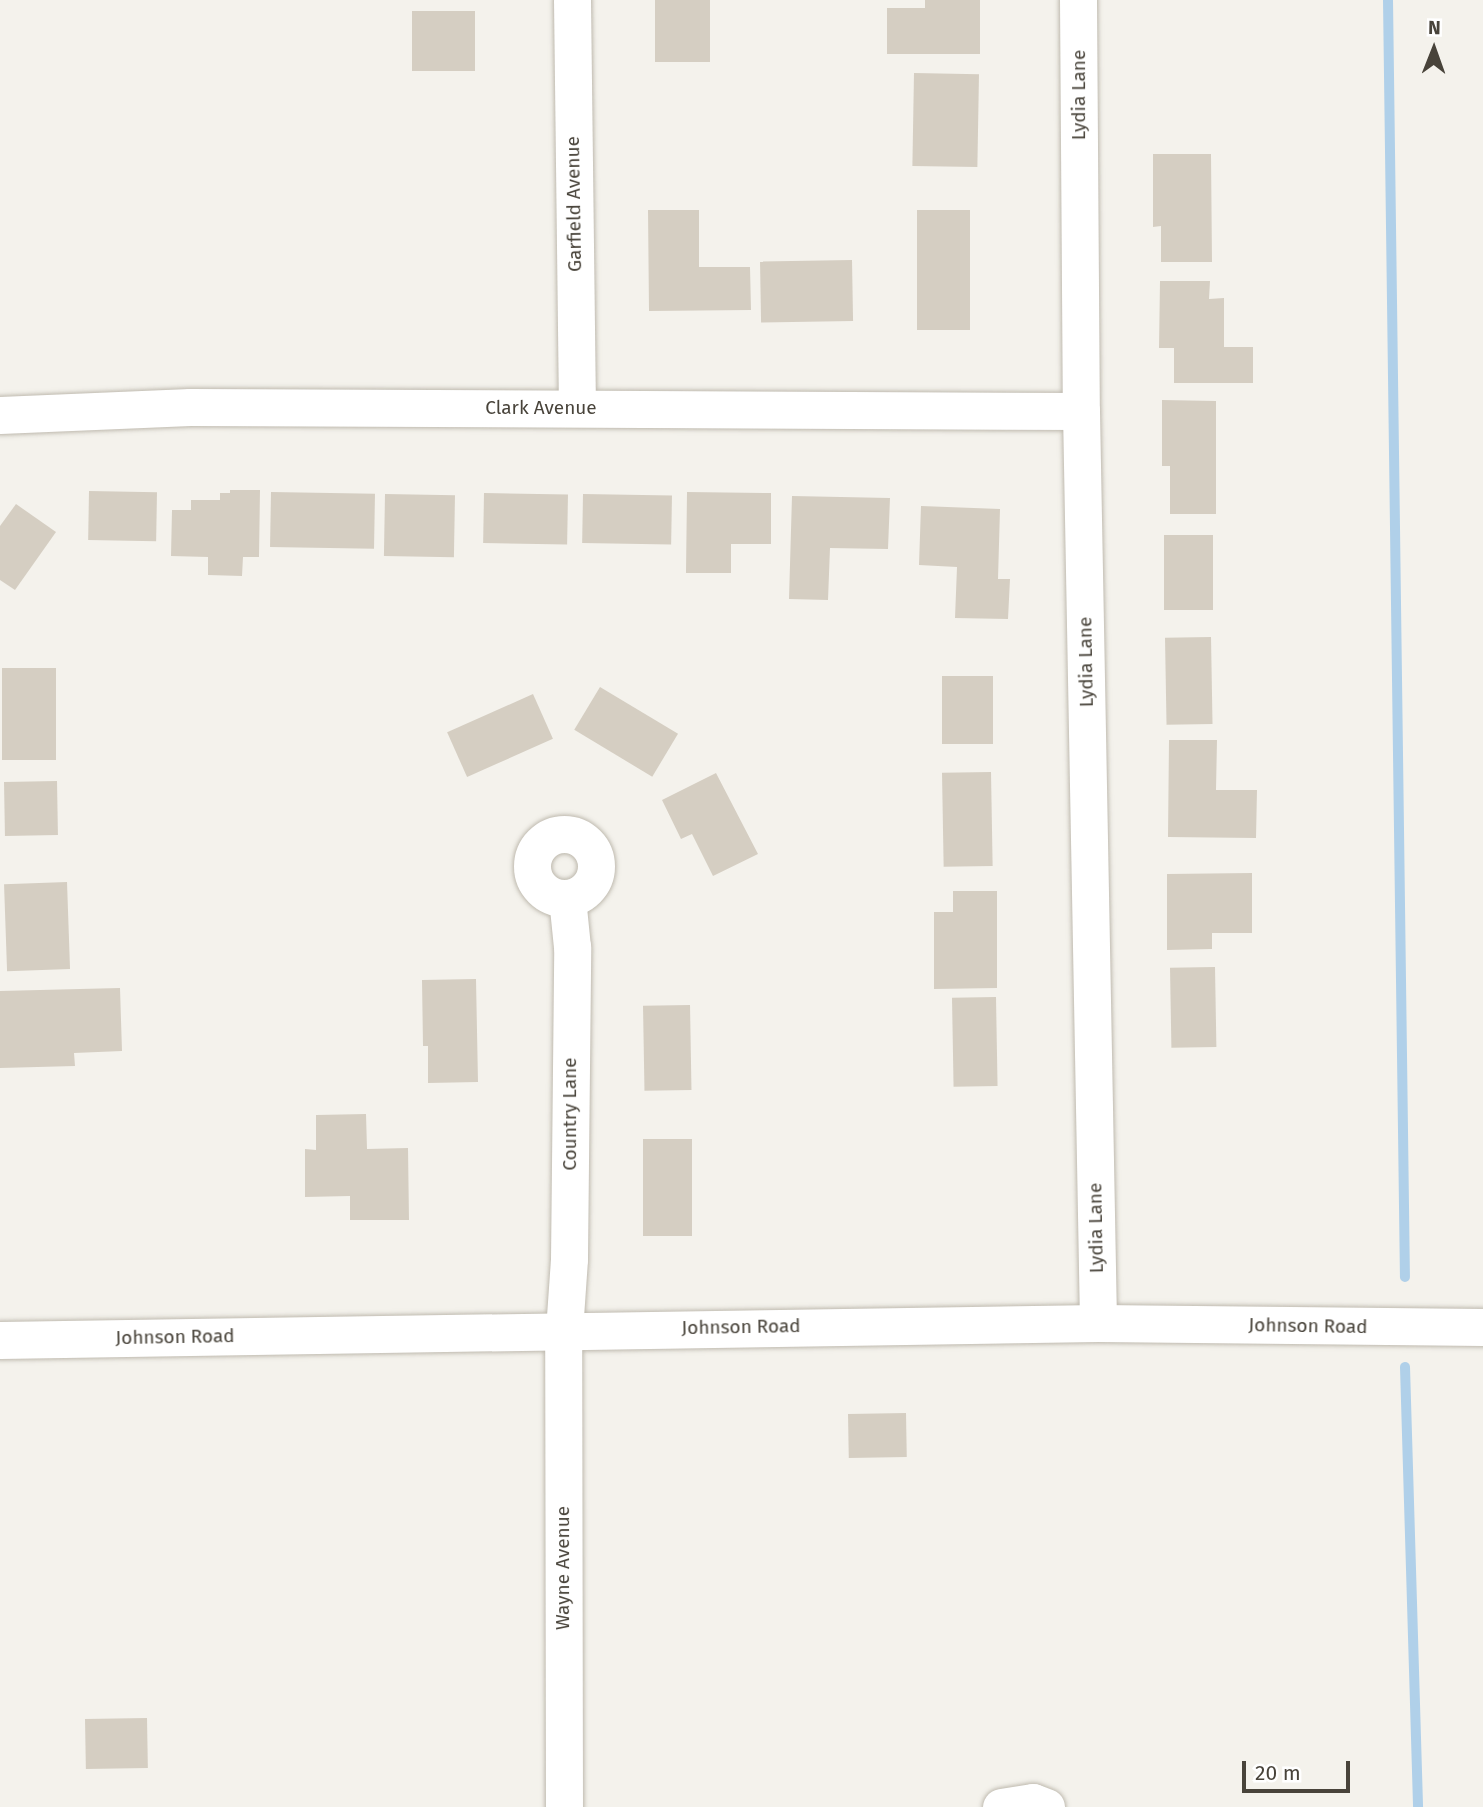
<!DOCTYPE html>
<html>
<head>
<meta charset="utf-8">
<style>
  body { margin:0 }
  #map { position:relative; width:1483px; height:1807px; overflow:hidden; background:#f4f2ec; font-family:"Fira Sans",sans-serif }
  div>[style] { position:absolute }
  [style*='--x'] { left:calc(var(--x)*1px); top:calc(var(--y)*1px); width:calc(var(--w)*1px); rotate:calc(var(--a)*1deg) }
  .stream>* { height:10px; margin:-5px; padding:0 5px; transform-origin:5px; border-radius:5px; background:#b0d0e9 }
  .building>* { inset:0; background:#d5cec2; transform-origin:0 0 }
  .roads { filter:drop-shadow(0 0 2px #bfbaaf) drop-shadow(0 0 2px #bfbaaf) }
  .street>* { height:37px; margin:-18.5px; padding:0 18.5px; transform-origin:18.5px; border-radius:18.5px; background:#fff }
  .street>.ring { margin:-18.5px; padding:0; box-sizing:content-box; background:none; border:37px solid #fff; border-radius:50% }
  span { translate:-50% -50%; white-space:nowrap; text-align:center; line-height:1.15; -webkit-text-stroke:6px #fff; paint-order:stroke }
  .street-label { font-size:19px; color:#48433a }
  .north { position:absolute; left:1399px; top:14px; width:70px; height:70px; -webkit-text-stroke:5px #fff; paint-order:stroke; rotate:1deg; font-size:19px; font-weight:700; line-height:28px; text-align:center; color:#48433a }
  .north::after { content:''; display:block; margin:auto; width:24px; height:32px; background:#48433a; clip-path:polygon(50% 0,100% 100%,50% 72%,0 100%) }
  .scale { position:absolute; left:1242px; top:1761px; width:108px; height:32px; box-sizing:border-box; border:4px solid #48433a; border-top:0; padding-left:9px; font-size:21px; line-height:24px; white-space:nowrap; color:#48433a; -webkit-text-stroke:5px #fff; paint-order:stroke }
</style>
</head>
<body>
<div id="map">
  <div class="stream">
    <div style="--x:1388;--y:0;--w:1277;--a:89.24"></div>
    <div style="--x:1405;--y:1367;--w:440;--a:88.3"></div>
  </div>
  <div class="building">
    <div style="left:655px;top:0;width:55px;height:62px"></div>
    <div style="clip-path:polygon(925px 0,980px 0,980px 54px,887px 54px,887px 8px,925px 8px)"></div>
    <div style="left:412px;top:11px;width:63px;height:60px"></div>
    <div style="left:914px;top:73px;width:65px;height:93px;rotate:1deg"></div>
    <div style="clip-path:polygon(1153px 154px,1211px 154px,1212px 262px,1161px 262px,1161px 226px,1153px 227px)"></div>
    <div style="clip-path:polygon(648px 210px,699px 210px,699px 267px,750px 267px,751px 310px,649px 311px)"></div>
    <div style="left:917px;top:210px;width:53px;height:120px"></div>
    <div style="left:852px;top:260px;width:61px;height:92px;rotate:89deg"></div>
    <div style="clip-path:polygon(1160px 281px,1210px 281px,1209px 299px,1224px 298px,1224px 347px,1253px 347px,1253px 383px,1174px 383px,1174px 348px,1159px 348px)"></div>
    <div style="clip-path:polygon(1162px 400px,1216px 401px,1216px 514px,1170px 514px,1170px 466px,1162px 466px)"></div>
    <div style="clip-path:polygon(230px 490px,260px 490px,259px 557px,243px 557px,242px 576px,208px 575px,208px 557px,171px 556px,172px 510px,191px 510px,191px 500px,220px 500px,220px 493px,230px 493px)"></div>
    <div style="left:89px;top:491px;width:68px;height:49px;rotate:1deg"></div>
    <div style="left:271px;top:492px;width:104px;height:55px;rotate:1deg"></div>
    <div style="clip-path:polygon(687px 492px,771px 493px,771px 544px,731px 544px,731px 573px,686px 573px)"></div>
    <div style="left:484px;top:493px;width:84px;height:50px;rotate:1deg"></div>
    <div style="left:385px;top:494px;width:70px;height:62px;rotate:1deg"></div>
    <div style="left:583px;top:494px;width:89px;height:49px;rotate:1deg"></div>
    <div style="clip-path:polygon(792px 496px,890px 498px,888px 549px,830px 548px,828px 600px,789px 599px)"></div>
    <div style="clip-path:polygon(16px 504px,56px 532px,15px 590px,0 580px,0 526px)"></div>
    <div style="clip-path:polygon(921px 506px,1000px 509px,998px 579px,1010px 579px,1008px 619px,955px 618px,957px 567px,919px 565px)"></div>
    <div style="left:1164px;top:535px;width:49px;height:75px"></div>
    <div style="left:1211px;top:637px;width:87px;height:46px;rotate:89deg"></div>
    <div style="left:2px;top:668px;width:54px;height:92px"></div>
    <div style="left:942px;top:676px;width:51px;height:68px"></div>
    <div style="left:600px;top:687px;width:91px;height:50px;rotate:31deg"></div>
    <div style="left:533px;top:694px;width:49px;height:94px;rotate:66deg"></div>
    <div style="clip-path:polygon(1169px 740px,1217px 740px,1216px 790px,1257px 790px,1256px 838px,1168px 837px)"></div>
    <div style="left:991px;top:772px;width:94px;height:49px;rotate:89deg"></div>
    <div style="clip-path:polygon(716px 773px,758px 854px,713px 876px,692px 834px,681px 839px,662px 800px)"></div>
    <div style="left:57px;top:781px;width:54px;height:53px;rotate:89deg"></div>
    <div style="clip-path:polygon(1252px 873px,1252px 933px,1212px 933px,1212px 949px,1167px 950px,1167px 874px)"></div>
    <div style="left:67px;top:882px;width:87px;height:63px;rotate:88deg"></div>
    <div style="clip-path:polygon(953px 891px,997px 891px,997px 988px,934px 989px,934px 912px,953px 912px)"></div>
    <div style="left:1215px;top:967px;width:80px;height:45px;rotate:89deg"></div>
    <div style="clip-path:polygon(476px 979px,478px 1082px,428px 1083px,428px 1046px,423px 1046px,422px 980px)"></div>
    <div style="clip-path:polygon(120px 988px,122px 1051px,74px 1053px,75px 1066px,0 1068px,0 991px)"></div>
    <div style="left:996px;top:997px;width:89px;height:44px;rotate:89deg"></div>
    <div style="left:690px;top:1005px;width:85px;height:47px;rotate:89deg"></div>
    <div style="clip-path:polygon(366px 1114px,367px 1149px,408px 1148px,409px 1220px,350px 1220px,350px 1196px,305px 1197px,305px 1149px,316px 1150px,316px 1115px)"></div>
    <div style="left:643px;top:1139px;width:49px;height:97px"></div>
    <div style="left:906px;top:1413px;width:44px;height:58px;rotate:89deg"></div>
    <div style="left:147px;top:1718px;width:50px;height:62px;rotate:89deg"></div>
  </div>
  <div class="roads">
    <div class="street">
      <div style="--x:572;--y:0;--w:408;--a:89.3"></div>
      <div style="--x:1078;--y:0;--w:411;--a:89.6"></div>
      <div style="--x:1081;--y:411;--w:912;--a:88.93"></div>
      <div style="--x:0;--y:415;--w:190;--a:-2.4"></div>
      <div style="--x:190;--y:407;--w:891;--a:0.26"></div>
      <div class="ring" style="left:532px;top:834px;width:27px;height:27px"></div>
      <div style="--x:0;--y:1340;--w:1098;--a:-0.89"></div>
      <div style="--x:1098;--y:1323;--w:385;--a:0.6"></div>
      <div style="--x:564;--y:1807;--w:462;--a:-90.1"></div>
      <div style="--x:563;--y:1345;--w:86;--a:-86"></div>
      <div style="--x:569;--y:1259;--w:312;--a:-89.4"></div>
      <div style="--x:572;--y:947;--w:49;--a:-95.8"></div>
      <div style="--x:1001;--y:1807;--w:32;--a:-9"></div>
      <div style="--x:1033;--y:1802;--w:14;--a:21"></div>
    </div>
  </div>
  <div class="street-label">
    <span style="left:1079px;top:95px;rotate:-90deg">Lydia Lane</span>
    <span style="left:574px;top:204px;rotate:-91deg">Garfield Avenue</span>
    <span style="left:541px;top:408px">Clark Avenue</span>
    <span style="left:1086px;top:662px;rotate:-91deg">Lydia Lane</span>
    <span style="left:570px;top:1114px;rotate:-90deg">Country Lane</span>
    <span style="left:1096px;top:1228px;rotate:-91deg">Lydia Lane</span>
    <span style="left:1308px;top:1326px;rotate:1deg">Johnson Road</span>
    <span style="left:741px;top:1327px;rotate:-1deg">Johnson Road</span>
    <span style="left:175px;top:1337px;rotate:-1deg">Johnson Road</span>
    <span style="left:563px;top:1568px;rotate:-90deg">Wayne Avenue</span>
  </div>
  <div class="north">N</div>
  <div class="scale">20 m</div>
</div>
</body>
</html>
